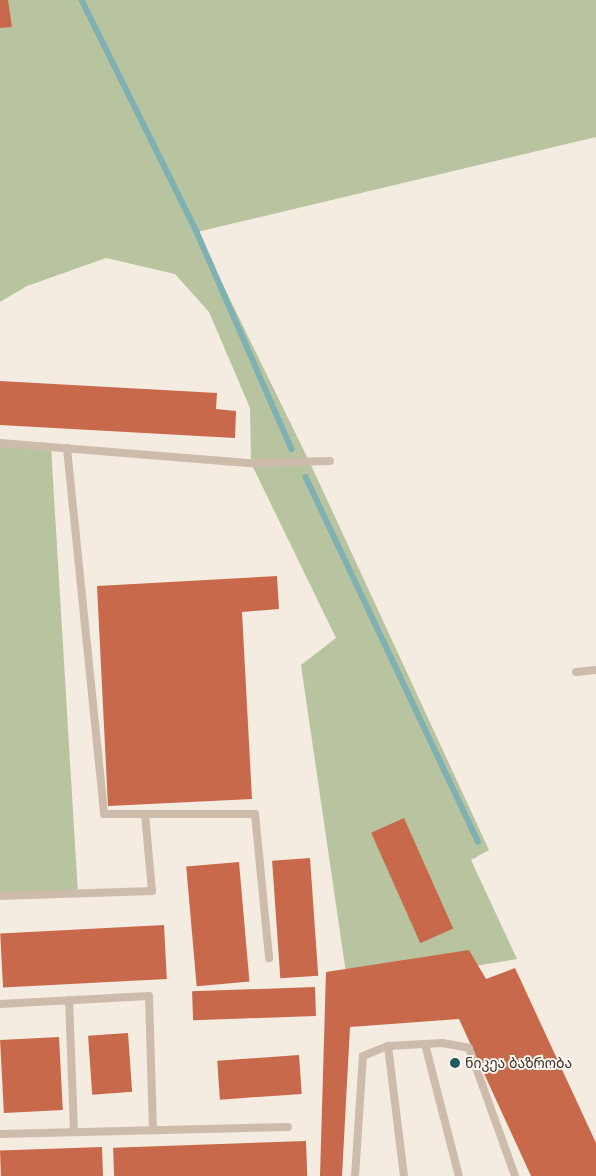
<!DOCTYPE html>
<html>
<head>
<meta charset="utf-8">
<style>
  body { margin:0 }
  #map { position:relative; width:596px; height:1176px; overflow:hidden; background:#f4ebe1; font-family:Quicksand,"Noto Sans Georgian",sans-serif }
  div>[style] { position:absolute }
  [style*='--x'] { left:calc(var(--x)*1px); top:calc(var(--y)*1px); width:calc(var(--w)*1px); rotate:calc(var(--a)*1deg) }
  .green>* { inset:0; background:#b8c4a0 }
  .stream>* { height:5.5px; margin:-2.75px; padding:0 2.75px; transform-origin:2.75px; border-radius:2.75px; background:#7fb0b2 }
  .building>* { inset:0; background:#c8694b; transform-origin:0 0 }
  .service>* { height:8px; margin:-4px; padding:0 4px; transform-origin:4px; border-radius:4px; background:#cdbbac }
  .dots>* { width:14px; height:14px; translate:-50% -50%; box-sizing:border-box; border:2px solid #fbf5ee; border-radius:50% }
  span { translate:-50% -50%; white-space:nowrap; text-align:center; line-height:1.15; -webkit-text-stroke:4px #fbf5ee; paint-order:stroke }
  .poi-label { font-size:14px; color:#3b302b }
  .left { translate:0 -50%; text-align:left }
</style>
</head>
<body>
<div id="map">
  <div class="green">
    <div style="clip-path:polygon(0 0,596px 0,596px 137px,197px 232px,310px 463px,489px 850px,471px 860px,517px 959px,348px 987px,301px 665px,336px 638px,251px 463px,250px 408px,209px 312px,175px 274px,106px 258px,27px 286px,0 302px)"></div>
    <div style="clip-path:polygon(0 443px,51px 447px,78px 894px,0 896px)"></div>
  </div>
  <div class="stream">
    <div style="--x:82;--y:0;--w:259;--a:63.6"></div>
    <div style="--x:197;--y:232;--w:237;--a:66.4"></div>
    <div style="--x:306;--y:477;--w:403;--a:64.7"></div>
  </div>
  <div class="building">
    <div style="clip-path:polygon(0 0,8px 0,12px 27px,0 28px)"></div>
    <div style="clip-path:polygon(0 381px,217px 393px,216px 409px,236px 411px,235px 438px,0 425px)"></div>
    <div style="clip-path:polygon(277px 576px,279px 609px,242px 612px,252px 799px,108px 806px,97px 586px)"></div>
    <div style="left:404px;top:818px;width:121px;height:36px;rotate:66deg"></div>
    <div style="left:310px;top:858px;width:118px;height:38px;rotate:86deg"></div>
    <div style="left:239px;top:862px;width:120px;height:53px;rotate:85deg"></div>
    <div style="left:164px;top:925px;width:54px;height:164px;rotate:87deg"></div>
    <div style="clip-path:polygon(469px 950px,486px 979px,515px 968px,596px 1143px,596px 1176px,531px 1176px,459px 1019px,350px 1027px,342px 1176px,320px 1176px,326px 972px)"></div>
    <div style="left:315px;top:987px;width:29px;height:123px;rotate:88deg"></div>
    <div style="left:128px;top:1033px;width:59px;height:40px;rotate:86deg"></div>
    <div style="left:59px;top:1037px;width:73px;height:59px;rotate:87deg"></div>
    <div style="left:299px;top:1055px;width:39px;height:82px;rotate:86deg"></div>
    <div style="left:306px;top:1141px;width:35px;height:193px;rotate:88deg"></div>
    <div style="left:102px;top:1147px;width:29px;height:102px;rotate:88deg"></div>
  </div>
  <div class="service">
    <div style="--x:0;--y:443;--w:252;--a:4.6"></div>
    <div style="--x:251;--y:463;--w:79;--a:-1.5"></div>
    <div style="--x:67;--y:448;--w:368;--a:84.2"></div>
    <div style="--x:104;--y:814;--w:151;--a:0"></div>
    <div style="--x:255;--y:814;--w:145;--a:84.4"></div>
    <div style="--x:576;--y:672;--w:20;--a:-6"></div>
    <div style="--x:0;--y:896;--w:152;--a:-1.9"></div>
    <div style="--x:152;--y:891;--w:77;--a:-95.2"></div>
    <div style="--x:69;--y:1000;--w:132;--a:87.8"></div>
    <div style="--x:0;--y:1004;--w:149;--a:-3.1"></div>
    <div style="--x:149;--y:996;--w:134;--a:88.3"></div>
    <div style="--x:425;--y:1044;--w:136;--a:75.6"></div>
    <div style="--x:388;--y:1046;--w:131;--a:83"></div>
    <div style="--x:0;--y:1134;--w:288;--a:-1.4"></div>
    <div style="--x:355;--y:1176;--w:120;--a:-86.2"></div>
    <div style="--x:363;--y:1056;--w:27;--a:-22"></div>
    <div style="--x:388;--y:1046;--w:54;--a:-3.2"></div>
    <div style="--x:442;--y:1043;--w:27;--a:10"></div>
    <div style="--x:469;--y:1048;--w:136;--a:70.2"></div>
  </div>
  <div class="dots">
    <div style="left:455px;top:1063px;background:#1f5a5e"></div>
  </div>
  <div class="poi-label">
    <span class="left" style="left:465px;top:1063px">ნიკეა ბაზრობა</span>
  </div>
</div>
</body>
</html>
